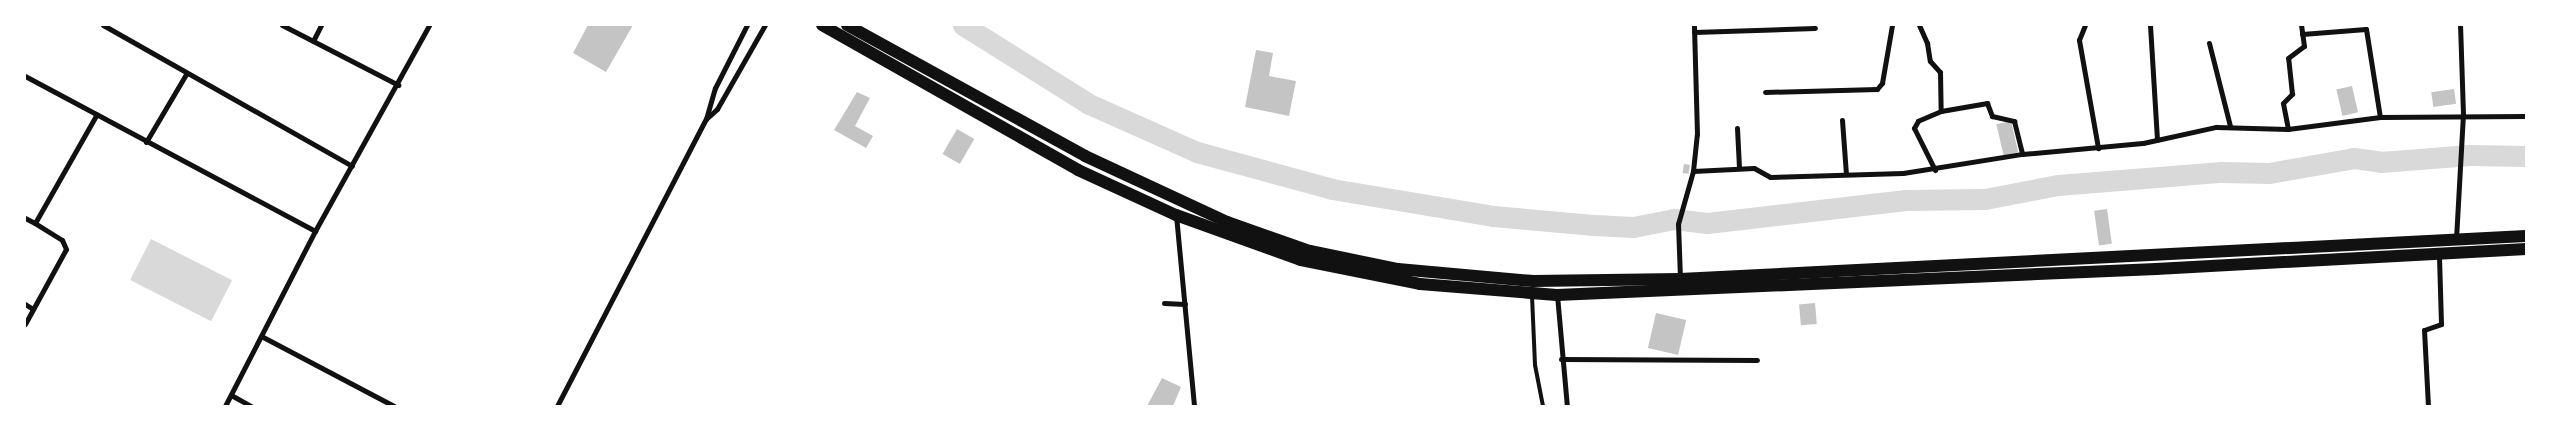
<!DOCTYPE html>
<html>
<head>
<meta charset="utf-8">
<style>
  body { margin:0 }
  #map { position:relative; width:2551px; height:431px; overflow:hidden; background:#fff; font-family:"Roboto Condensed",sans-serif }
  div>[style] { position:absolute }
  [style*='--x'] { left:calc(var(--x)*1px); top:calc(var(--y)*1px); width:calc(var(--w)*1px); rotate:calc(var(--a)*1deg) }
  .water>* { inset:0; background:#d9d9d9; transform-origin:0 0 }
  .river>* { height:21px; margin:-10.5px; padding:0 10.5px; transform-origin:10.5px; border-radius:10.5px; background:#d9d9d9 }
  .building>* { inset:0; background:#c4c4c4; transform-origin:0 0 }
  .service>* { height:4px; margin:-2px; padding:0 2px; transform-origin:2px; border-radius:2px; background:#111 }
  .minor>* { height:5px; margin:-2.5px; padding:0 2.5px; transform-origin:2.5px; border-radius:2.5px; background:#111 }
  .trunk>* { height:12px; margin:-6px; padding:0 6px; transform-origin:6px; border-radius:6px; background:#111 }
  span { translate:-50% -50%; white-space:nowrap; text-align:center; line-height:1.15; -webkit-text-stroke:4.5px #fff; paint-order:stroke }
  .frame { position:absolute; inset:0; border:26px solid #fff; pointer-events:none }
</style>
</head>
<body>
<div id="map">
  <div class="water">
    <div style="left:151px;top:239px;width:91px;height:46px;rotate:27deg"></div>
  </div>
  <div class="river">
    <div style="--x:963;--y:25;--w:149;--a:32.1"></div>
    <div style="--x:1089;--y:104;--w:118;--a:24"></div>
    <div style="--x:1197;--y:152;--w:140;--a:15.3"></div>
    <div style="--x:1332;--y:189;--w:163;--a:9.5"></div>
    <div style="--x:1493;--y:216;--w:101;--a:5.1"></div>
    <div style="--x:1594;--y:225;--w:39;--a:3"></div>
    <div style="--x:1633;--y:227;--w:42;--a:-11"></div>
    <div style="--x:1674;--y:219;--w:33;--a:7"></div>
    <div style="--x:1707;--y:223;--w:200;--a:-6.6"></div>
    <div style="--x:1906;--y:200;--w:79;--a:-0.7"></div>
    <div style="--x:1985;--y:199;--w:74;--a:-10.9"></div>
    <div style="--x:2058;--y:185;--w:164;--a:-4.6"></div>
    <div style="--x:2221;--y:172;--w:48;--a:1.2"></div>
    <div style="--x:2269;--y:173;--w:86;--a:-10"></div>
    <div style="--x:2354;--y:158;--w:27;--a:8"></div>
    <div style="--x:2381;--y:162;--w:89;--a:-4.5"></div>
    <div style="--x:2470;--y:155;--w:56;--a:1"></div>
  </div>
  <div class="building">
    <div style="clip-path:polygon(588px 25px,633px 25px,606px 72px,573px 53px)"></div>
    <div style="clip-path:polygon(1256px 50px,1273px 53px,1269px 76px,1296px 81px,1289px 116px,1245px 107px)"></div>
    <div style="left:2352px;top:86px;width:27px;height:16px;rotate:77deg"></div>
    <div style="left:2454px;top:89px;width:15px;height:23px;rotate:82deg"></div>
    <div style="clip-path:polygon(857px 92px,870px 98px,855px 126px,873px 136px,866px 148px,834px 130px)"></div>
    <div style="left:2011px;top:121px;width:32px;height:15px;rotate:77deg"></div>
    <div style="left:957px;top:129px;width:20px;height:29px;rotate:30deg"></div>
    <div style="left:1684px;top:164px;width:6px;height:9px;rotate:9deg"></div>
    <div style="left:2107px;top:209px;width:35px;height:13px;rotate:82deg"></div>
    <div style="left:1815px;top:303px;width:21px;height:16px;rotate:85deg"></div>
    <div style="left:1656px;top:313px;width:31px;height:36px;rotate:13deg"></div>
    <div style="clip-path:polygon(1162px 378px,1181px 387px,1173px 406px,1147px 406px)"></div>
  </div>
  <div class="service">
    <div style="--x:1532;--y:296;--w:69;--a:87.5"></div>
    <div style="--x:1535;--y:365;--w:42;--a:79"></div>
  </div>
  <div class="minor">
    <div style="--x:103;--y:25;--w:286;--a:29.5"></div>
    <div style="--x:282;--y:25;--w:131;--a:27.3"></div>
    <div style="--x:1919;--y:25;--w:20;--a:66"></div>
    <div style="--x:1927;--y:43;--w:18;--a:81"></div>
    <div style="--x:1930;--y:61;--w:15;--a:48"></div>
    <div style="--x:1940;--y:72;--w:39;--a:89"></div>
    <div style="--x:1941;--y:111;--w:25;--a:157"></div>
    <div style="--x:1918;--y:121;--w:8;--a:120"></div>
    <div style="--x:1914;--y:128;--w:47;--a:63.4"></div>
    <div style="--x:2085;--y:25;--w:16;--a:112"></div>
    <div style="--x:2079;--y:40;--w:110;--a:80"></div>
    <div style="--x:2150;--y:25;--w:115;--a:86.5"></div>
    <div style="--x:1694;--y:32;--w:121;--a:-1.9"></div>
    <div style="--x:2302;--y:34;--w:64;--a:-4.5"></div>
    <div style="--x:2366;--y:29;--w:89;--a:81"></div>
    <div style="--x:313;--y:41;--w:18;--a:-63"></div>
    <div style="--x:2209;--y:43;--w:86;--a:75.8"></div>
    <div style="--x:25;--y:76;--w:329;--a:28.1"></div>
    <div style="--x:1765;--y:92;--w:112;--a:-1.5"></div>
    <div style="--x:1877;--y:89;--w:8;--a:-50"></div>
    <div style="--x:1882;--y:83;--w:59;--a:-80.2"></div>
    <div style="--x:1941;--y:111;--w:47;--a:-9.9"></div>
    <div style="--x:1987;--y:103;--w:14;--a:69"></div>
    <div style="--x:1992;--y:116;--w:23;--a:13"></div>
    <div style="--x:2014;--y:121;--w:34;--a:76"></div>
    <div style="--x:706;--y:119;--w:32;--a:-74"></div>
    <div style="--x:715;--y:88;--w:71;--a:-63.1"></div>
    <div style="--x:1842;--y:120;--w:54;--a:85.8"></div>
    <div style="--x:1737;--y:128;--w:40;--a:87.1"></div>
    <div style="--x:2288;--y:129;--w:26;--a:-101"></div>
    <div style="--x:2283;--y:103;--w:13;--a:-45"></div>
    <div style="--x:2292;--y:94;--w:36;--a:-96"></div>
    <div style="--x:2288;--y:58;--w:20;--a:-37"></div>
    <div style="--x:2304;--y:46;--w:21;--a:-98"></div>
    <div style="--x:146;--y:142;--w:79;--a:-59.5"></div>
    <div style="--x:1693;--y:171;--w:61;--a:-2.8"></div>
    <div style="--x:1754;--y:168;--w:18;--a:29"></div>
    <div style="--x:1770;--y:177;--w:133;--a:-1.7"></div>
    <div style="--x:1903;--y:173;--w:121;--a:-9.1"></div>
    <div style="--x:2022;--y:154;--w:121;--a:-5.2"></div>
    <div style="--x:2143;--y:143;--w:75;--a:-12.4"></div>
    <div style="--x:2216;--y:127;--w:72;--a:1.6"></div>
    <div style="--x:2288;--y:129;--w:93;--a:-7.4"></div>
    <div style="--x:2380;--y:117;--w:146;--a:-0.4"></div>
    <div style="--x:1176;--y:215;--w:192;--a:84.6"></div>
    <div style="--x:25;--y:218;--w:11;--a:27"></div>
    <div style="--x:35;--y:223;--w:125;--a:-60.4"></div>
    <div style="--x:2456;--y:239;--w:125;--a:-86.8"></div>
    <div style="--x:2463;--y:114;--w:89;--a:-91.9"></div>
    <div style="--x:1680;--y:278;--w:54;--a:-92.1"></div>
    <div style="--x:1678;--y:224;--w:55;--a:-74.2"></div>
    <div style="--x:1693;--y:171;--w:37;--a:-84"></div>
    <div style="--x:1697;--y:134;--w:109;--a:-91.6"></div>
    <div style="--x:1557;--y:295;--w:111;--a:84.9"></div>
    <div style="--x:1164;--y:303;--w:21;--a:3"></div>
    <div style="--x:25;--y:304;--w:9;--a:32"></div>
    <div style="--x:25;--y:324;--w:85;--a:-61.3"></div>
    <div style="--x:66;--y:249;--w:10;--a:-114"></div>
    <div style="--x:62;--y:240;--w:32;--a:-148"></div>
    <div style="--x:263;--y:337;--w:148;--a:27.8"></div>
    <div style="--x:1561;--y:359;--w:196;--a:0.3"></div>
    <div style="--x:231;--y:395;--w:23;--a:29"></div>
    <div style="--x:225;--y:406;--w:197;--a:-62.8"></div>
    <div style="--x:315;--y:231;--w:235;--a:-61"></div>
    <div style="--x:557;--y:406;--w:323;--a:-62.6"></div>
    <div style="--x:706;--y:119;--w:15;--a:-42"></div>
    <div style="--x:717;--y:109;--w:97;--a:-60.3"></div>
    <div style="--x:2428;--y:406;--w:76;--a:-93"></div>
    <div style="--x:2424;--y:330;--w:18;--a:-19"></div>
    <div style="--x:2441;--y:324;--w:69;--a:-91.7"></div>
  </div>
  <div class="trunk">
    <div style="--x:822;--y:25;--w:294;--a:29.5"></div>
    <div style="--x:1078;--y:170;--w:108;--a:24.7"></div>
    <div style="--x:1176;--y:215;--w:133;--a:19.8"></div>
    <div style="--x:1301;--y:260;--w:121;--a:11.4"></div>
    <div style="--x:1420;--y:284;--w:137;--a:4.6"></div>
    <div style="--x:1557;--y:295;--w:600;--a:-2.49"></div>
    <div style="--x:2156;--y:269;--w:371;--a:-3.1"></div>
    <div style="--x:847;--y:25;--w:272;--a:28.8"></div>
    <div style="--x:1085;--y:156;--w:157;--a:24.9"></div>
    <div style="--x:1227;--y:222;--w:88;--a:19.3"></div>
    <div style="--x:1310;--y:251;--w:90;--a:11.6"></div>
    <div style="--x:1398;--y:269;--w:136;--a:5.1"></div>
    <div style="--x:1533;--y:281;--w:147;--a:-0.8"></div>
    <div style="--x:1680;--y:279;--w:847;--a:-2.91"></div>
  </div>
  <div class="frame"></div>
</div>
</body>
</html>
